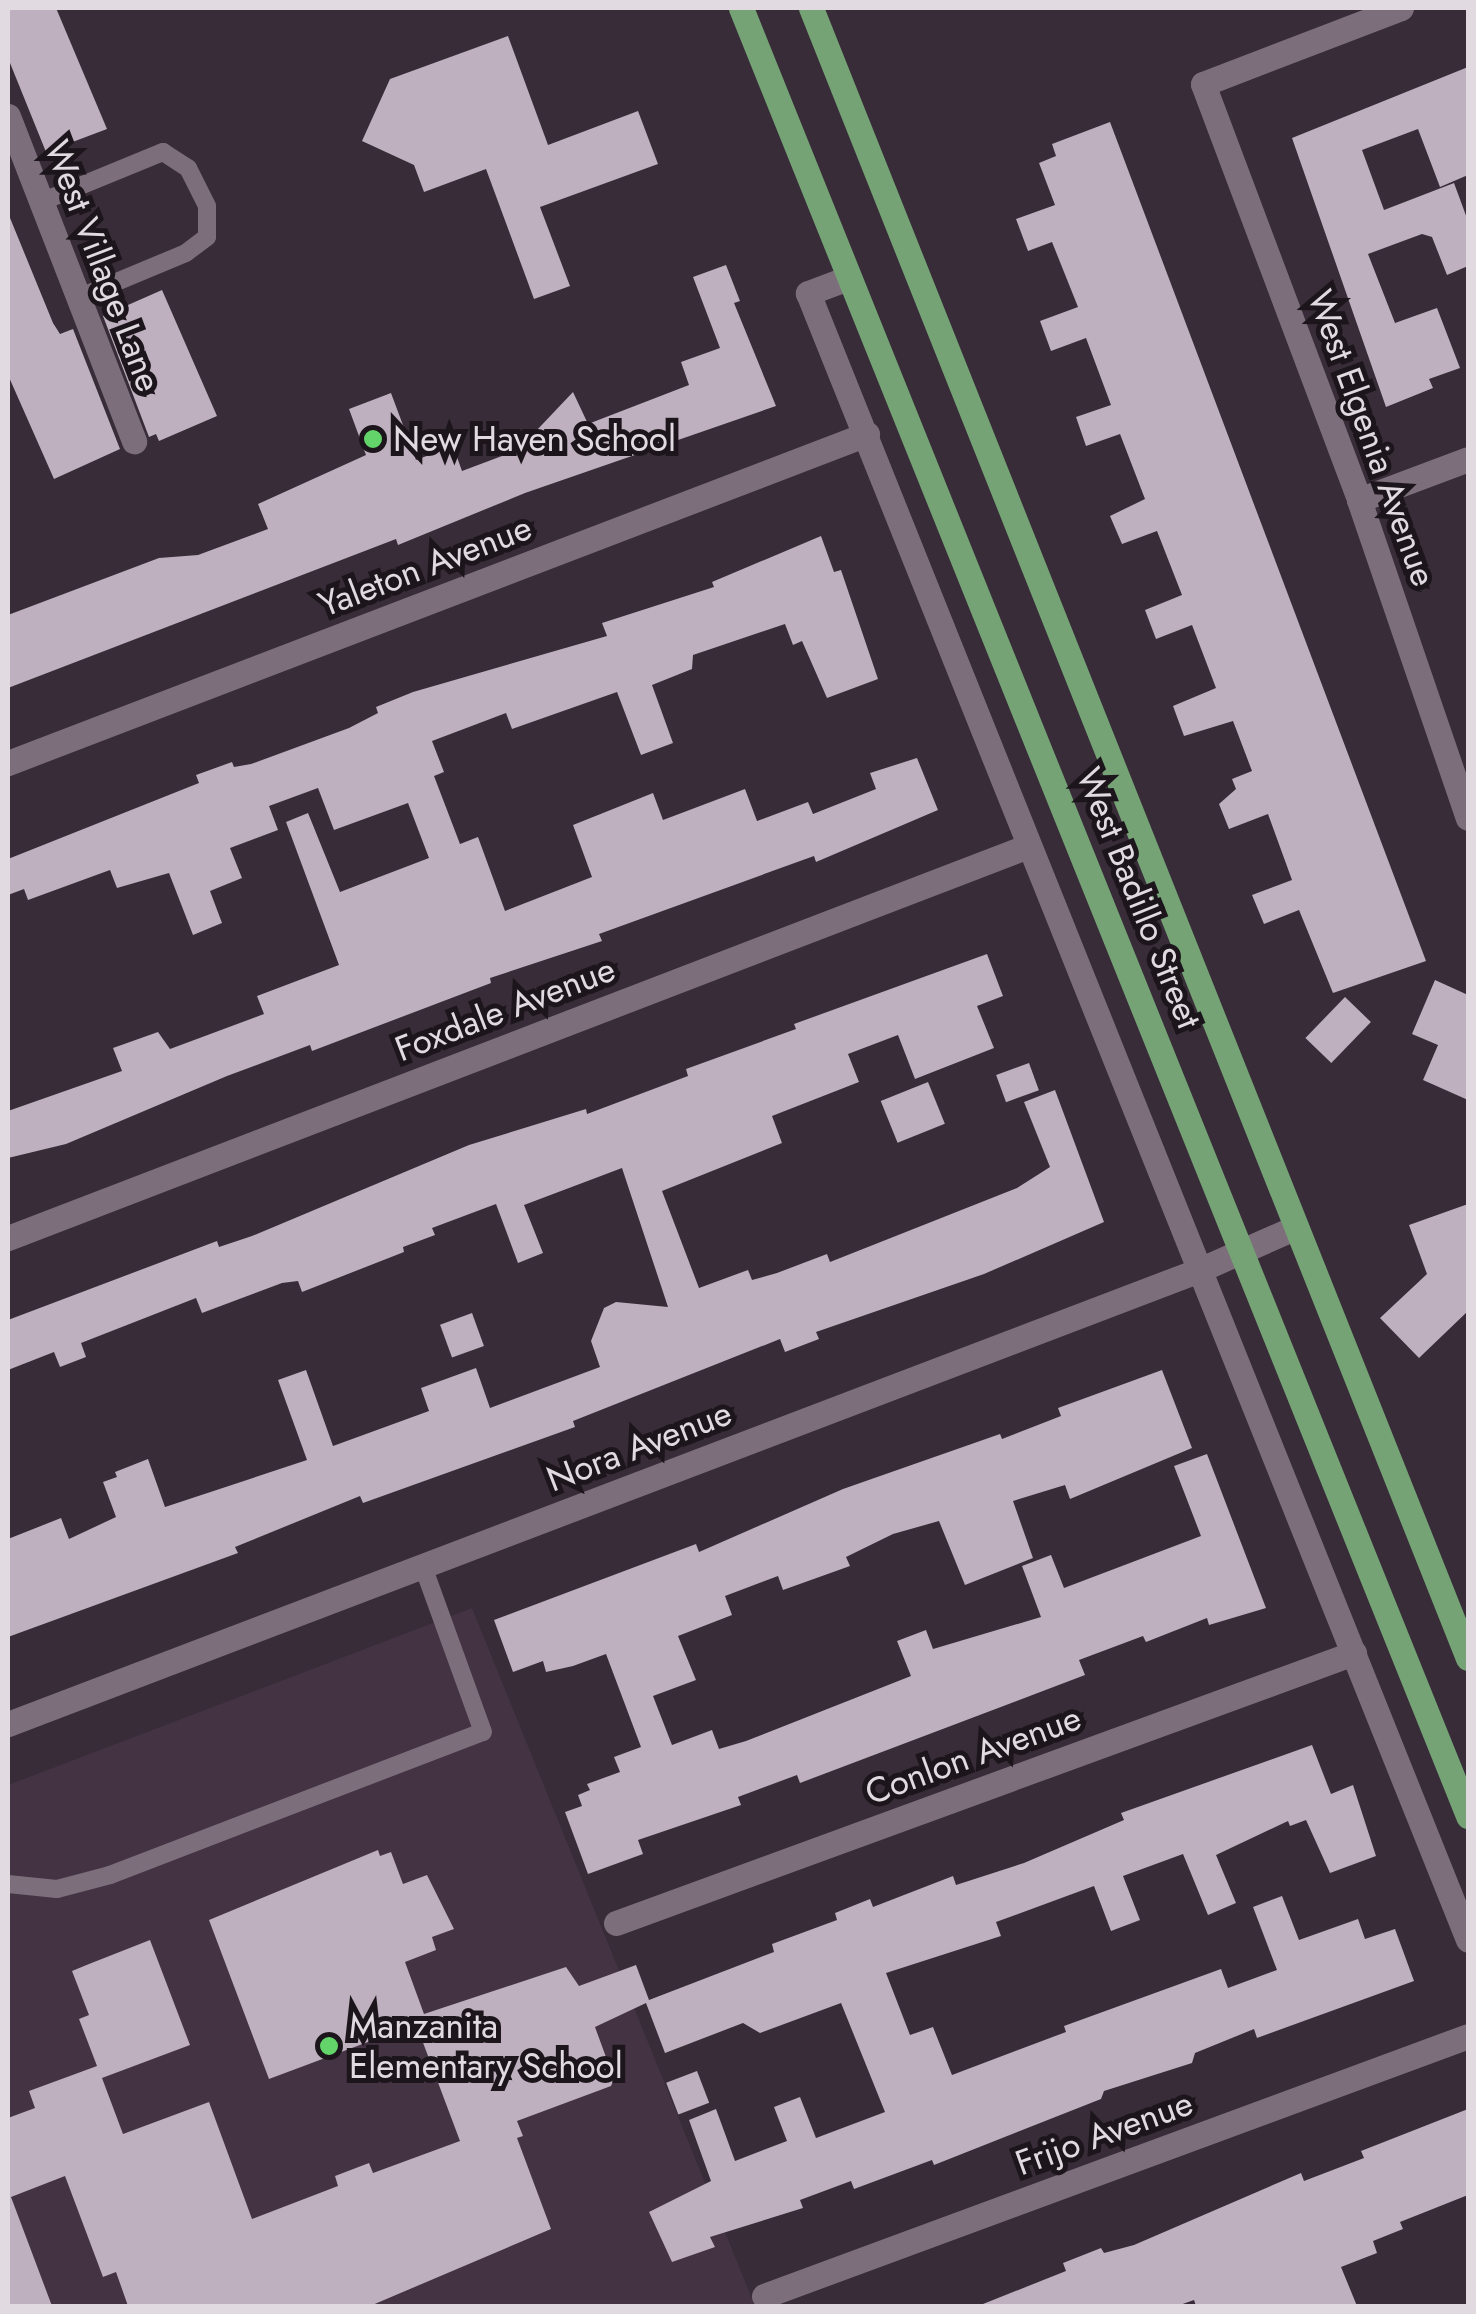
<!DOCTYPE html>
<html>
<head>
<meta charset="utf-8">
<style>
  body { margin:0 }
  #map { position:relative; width:1476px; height:2314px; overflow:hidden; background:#372c37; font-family:Jost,sans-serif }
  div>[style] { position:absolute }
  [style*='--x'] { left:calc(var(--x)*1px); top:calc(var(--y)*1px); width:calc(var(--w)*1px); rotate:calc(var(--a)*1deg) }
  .built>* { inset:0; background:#433343 }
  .building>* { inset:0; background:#beb0be; transform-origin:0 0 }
  .lane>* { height:18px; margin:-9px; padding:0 9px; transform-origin:9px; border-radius:9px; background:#7c6e7b }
  .street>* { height:25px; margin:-12.5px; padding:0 12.5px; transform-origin:12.5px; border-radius:12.5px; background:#7c6e7b }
  .primary>* { height:25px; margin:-12.5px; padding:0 12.5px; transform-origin:12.5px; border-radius:12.5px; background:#75a376 }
  .dots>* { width:28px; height:28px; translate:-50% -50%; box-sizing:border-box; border:5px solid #1c161c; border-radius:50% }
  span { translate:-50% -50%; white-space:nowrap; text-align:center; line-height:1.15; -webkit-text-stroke:10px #1c161c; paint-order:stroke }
  .street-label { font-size:35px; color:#e1dae1 }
  .poi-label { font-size:35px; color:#e1dae1 }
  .left { translate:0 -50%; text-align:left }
  .frame { position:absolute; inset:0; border:10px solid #e1dae1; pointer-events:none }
</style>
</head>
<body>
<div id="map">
  <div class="built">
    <div style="clip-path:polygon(472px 1608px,755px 2306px,8px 2306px,8px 1785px)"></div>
  </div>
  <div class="building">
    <div style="clip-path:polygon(8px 8px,56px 8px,107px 129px,46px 152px,8px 58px)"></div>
    <div style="clip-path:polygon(508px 36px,548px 145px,638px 111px,658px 164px,540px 207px,570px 286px,534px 299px,486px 169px,424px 192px,414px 165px,362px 141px,390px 79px)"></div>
    <div style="clip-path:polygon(1468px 67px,1468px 175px,1440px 187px,1418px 129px,1362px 150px,1384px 210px,1454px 183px,1468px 221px,1468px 266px,1447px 275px,1432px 237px,1422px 234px,1368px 254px,1395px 323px,1437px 308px,1460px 368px,1429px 379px,1433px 388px,1386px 407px,1292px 138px)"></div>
    <div style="clip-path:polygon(1110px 122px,1426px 961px,1333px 993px,1299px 910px,1264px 924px,1252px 895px,1292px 880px,1268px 814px,1229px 829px,1219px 804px,1236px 789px,1232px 779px,1252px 771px,1233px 721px,1184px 736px,1173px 706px,1216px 688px,1192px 625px,1156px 639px,1145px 610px,1182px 595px,1157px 531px,1122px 544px,1110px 516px,1145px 499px,1120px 434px,1086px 446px,1076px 417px,1111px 405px,1086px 338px,1051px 351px,1040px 321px,1078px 307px,1052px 242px,1028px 251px,1016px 219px,1055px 205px,1039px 163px,1056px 156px,1052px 144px)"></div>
    <div style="clip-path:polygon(8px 213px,53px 323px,60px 334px,73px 329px,120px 449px,54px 479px,8px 375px)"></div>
    <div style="clip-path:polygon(726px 265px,740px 301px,734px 303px,776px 406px,525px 493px,398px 545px,396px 539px,8px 688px,8px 615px,159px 558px,198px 555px,268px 529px,258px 504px,366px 455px,349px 409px,391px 393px,416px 460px,453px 446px,462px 471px,518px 450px,573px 392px,588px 424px,689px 385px,681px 362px,720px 348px,693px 277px)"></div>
    <div style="clip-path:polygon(162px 290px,217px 416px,159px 441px,156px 434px,149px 437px,103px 316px)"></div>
    <div style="clip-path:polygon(821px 536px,834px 572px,841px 570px,878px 679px,827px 698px,802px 641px,793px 645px,785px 624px,693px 655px,692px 669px,652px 685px,673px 743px,641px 755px,617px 692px,512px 729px,506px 713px,432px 741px,444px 772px,434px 776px,460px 844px,478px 837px,505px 911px,592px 877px,573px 825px,653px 793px,663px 820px,745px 789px,757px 821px,808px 802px,813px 814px,876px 789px,870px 773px,917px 758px,938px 810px,816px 862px,814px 856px,599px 934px,602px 941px,490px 978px,491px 983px,312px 1051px,310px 1045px,227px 1076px,66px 1144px,8px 1158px,8px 1111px,122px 1071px,113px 1048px,158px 1032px,170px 1049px,264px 1014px,257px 996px,339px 965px,286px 822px,308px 813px,340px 892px,429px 858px,408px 803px,334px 830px,318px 788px,269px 806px,278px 830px,230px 848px,242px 878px,210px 891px,222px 923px,193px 935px,169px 873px,117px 888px,110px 870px,28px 900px,24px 889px,8px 895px,8px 859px,199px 783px,196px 775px,232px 762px,234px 767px,251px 764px,349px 728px,378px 713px,376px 707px,413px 692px,607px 636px,602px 623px,714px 587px,712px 582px)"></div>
    <div style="clip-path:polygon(987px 954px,1003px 996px,977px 1006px,994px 1048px,915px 1079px,898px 1035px,848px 1054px,859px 1082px,772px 1116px,782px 1143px,662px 1191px,699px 1288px,748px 1270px,752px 1280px,777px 1273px,827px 1254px,830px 1262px,1017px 1188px,1050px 1167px,1024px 1102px,1055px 1090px,1104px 1222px,984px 1274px,816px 1332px,819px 1339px,785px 1352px,780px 1339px,573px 1421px,575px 1427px,363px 1503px,360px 1496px,235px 1547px,238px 1553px,8px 1637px,8px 1539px,61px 1518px,69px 1539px,116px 1517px,103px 1482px,117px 1477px,115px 1472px,148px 1459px,165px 1507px,307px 1460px,278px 1380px,306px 1370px,333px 1446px,429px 1411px,421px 1388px,476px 1368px,490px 1408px,600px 1367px,591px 1341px,604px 1308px,616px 1302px,668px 1307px,622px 1168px,524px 1205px,543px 1253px,518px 1263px,496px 1204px,432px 1228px,435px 1235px,403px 1247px,404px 1252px,302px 1292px,298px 1281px,282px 1283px,202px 1313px,196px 1298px,81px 1343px,86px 1357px,60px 1367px,54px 1352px,8px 1370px,8px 1320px,217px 1241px,219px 1247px,252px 1236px,469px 1145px,586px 1109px,587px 1114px,688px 1076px,686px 1069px,796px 1029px,794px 1024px)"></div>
    <div style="clip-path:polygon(1435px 980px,1468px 995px,1468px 1100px,1423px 1080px,1438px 1045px,1412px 1034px)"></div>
    <div style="left:1345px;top:997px;width:36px;height:57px;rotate:44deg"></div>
    <div style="left:1029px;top:1063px;width:29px;height:35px;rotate:70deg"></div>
    <div style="left:928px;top:1082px;width:45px;height:51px;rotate:68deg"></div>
    <div style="clip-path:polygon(1468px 1204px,1468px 1311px,1419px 1358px,1380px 1318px,1427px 1274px,1409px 1225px)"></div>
    <div style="left:472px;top:1313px;width:35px;height:34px;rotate:70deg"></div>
    <div style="clip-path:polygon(1162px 1370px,1192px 1448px,1070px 1499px,1065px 1485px,1013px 1501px,1033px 1558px,965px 1585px,939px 1521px,893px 1534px,846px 1557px,850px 1566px,783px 1590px,778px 1576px,725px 1596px,732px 1615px,678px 1636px,696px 1680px,653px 1696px,672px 1745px,712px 1730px,719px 1749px,746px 1741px,911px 1676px,897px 1641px,926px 1630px,933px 1649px,1041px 1617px,1022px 1566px,1051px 1555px,1064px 1588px,1201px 1536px,1174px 1466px,1207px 1454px,1266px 1608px,1209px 1625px,1207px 1618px,1146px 1642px,1143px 1636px,1079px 1660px,1085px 1675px,800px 1783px,797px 1775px,738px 1797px,741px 1805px,638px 1840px,643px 1854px,588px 1874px,565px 1812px,582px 1806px,578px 1795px,590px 1790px,587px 1784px,620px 1772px,614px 1757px,641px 1747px,606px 1654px,573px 1666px,546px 1672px,543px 1661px,513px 1672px,494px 1620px,696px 1544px,699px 1552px,843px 1489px,1000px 1434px,1002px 1439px,1061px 1416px,1058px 1408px)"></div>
    <div style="clip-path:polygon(1312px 1745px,1331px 1794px,1353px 1785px,1376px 1856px,1330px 1873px,1306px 1820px,1290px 1826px,1288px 1821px,1216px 1855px,1236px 1903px,1208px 1915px,1183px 1854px,1123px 1876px,1140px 1920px,1111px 1931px,1094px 1886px,996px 1922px,1001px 1936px,886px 1973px,910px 2035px,933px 2027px,952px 2075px,1066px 2032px,1064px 2026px,1221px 1969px,1228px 1988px,1277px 1970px,1253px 1907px,1282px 1896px,1299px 1940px,1358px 1919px,1365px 1939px,1395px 1929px,1414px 1981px,1257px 2038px,1254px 2029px,1195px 2053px,1192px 2063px,1104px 2091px,1101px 2099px,934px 2165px,932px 2160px,854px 2189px,851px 2181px,800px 2200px,803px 2208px,710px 2237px,715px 2247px,672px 2262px,649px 2212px,711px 2181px,689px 2120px,716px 2109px,735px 2161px,787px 2141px,774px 2107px,800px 2097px,816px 2138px,885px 2112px,841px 2003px,760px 2033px,743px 2023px,665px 2053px,646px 2003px,595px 2027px,614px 2079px,611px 2086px,517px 2121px,523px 2136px,517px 2138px,551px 2229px,370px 2306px,128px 2306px,116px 2272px,103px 2277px,65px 2176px,11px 2197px,52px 2306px,8px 2306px,8px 2118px,35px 2108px,29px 2091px,97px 2066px,79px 2019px,89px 2015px,72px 1971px,89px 1964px,150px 1940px,190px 2045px,102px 2078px,123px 2134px,209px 2102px,252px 2219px,338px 2186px,335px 2176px,369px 2163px,373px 2173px,460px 2141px,416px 2024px,269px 2079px,209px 1920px,378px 1850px,380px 1856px,391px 1852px,403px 1884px,427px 1875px,454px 1929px,432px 1937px,436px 1950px,405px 1962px,424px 2014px,566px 1967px,579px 1986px,636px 1965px,649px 2000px,774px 1952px,772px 1944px,837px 1920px,835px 1913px,870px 1899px,873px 1907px,953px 1876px,956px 1885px,1024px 1863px,1124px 1820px,1121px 1813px)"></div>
    <div style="left:697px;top:2071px;width:34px;height:33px;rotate:69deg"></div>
    <div style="clip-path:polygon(1468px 2109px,1468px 2195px,1400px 2222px,1403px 2229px,1373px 2241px,1377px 2253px,1341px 2267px,1357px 2306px,1196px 2306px,1194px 2300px,1177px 2306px,978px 2306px,1066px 2271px,1063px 2263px,1101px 2248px,1104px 2253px,1134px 2245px,1301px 2173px,1304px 2181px,1364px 2158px,1361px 2151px)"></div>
  </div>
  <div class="lane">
    <div style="--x:41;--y:202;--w:132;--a:-22.3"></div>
    <div style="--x:163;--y:152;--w:30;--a:33"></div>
    <div style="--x:188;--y:168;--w:42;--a:63.4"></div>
    <div style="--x:207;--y:206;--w:31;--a:90"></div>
    <div style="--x:207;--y:237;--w:26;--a:143"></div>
    <div style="--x:186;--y:253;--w:117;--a:157.4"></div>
    <div style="--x:8;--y:1884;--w:49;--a:5.8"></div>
    <div style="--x:57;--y:1889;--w:55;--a:-14.8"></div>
    <div style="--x:110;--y:1875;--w:399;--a:-21"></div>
    <div style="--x:483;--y:1732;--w:177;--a:-109.9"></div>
  </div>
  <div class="street">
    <div style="--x:1401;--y:8;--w:212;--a:159"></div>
    <div style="--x:1203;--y:84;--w:444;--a:69.4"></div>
    <div style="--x:1359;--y:500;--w:336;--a:71.1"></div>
    <div style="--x:8;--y:116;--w:349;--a:68.8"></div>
    <div style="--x:848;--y:278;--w:43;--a:159.4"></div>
    <div style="--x:808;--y:293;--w:1774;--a:68.16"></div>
    <div style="--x:1359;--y:500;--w:116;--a:-20.6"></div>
    <div style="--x:8;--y:763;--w:920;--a:-20.96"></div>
    <div style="--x:8;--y:1238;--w:1093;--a:-21.02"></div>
    <div style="--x:8;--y:1724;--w:1272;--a:-20.86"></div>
    <div style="--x:1197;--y:1271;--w:106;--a:-23.9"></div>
    <div style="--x:616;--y:1923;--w:786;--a:-20.1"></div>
    <div style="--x:764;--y:2296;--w:750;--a:-20.27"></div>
  </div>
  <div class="primary">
    <div style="--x:741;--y:8;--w:1949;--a:68.09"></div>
    <div style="--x:811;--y:8;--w:1776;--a:68.29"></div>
  </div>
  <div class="dots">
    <div style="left:373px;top:439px;background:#63d469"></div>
    <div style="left:329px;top:2046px;background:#63d469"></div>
  </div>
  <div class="street-label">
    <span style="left:103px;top:266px;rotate:69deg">West Village Lane</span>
    <span style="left:1372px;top:438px;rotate:70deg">West Elgenia Avenue</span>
    <span style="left:425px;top:566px;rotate:-21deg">Yaleton Avenue</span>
    <span style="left:1139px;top:898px;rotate:68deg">West Badillo Street</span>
    <span style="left:505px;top:1009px;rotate:-21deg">Foxdale Avenue</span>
    <span style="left:639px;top:1446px;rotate:-21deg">Nora Avenue</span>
    <span style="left:973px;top:1755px;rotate:-20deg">Conlon Avenue</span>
    <span style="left:1104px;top:2133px;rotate:-20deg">Frijo Avenue</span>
  </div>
  <div class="poi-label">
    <span class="left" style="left:393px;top:439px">New Haven School</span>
    <span class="left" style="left:349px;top:2046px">Manzanita<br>Elementary School</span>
  </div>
  <div class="frame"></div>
</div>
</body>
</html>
